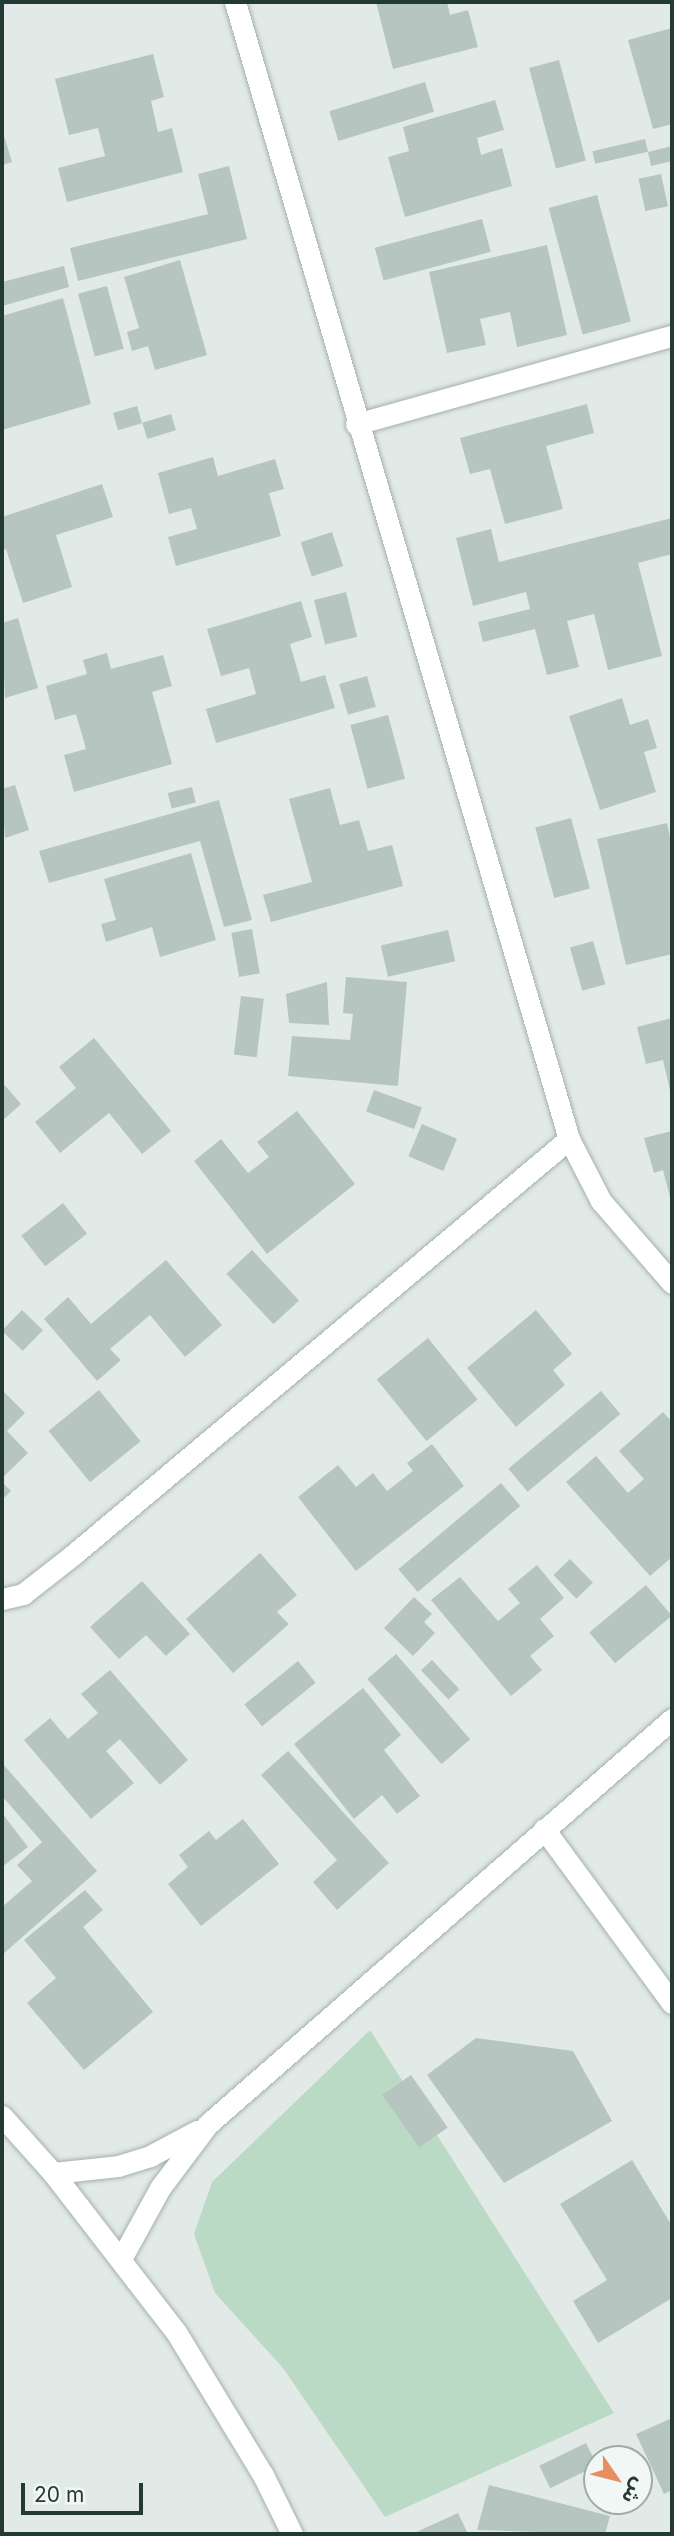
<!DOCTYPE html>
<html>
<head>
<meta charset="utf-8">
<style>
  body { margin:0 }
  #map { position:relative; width:674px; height:2536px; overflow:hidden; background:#e1eae7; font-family:Inter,"Noto Sans Arabic",sans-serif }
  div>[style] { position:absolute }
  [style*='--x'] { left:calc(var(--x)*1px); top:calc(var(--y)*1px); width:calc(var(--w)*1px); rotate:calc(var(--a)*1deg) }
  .green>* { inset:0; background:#bbdac6 }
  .building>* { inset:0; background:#b6c5c0; transform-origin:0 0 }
  .roads { filter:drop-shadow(0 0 2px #a4b1ae) drop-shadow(0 0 2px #a4b1ae) }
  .minor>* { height:21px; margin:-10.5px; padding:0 10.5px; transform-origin:10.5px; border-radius:10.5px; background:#fff }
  span { translate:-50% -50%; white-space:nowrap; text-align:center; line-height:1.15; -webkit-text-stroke:5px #f1f7f4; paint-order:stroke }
  .frame { position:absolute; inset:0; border:4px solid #233935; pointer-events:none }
  .north { position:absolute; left:583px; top:2445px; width:70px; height:70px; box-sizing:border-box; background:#f1f7f4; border:2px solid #9faba8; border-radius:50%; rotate:125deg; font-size:19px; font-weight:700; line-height:28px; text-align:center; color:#233935 }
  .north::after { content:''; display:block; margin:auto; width:24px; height:32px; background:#e68f63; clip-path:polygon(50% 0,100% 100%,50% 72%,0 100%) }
  .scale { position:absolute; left:21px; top:2483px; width:122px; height:32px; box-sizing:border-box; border:4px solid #233935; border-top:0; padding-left:9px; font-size:21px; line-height:24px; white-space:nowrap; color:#233935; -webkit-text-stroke:5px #f1f7f4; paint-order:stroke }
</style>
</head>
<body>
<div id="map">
  <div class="green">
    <div style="clip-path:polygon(370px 2030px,614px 2413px,385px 2517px,283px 2368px,215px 2293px,194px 2234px,212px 2182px)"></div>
  </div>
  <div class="building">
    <div style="clip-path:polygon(376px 2px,447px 2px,450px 15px,468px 10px,478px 47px,393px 69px)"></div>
    <div style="clip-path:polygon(672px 28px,672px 124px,653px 129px,628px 40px)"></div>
    <div style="clip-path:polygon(153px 54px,164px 97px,151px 101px,158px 132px,172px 128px,183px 172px,67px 202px,58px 168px,105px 156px,98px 128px,69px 135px,55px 79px)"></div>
    <div style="left:559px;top:60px;width:104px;height:31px;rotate:75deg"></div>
    <div style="left:425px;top:82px;width:31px;height:100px;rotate:73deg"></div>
    <div style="clip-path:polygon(495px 100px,504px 130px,477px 138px,481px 155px,502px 148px,512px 186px,405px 217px,388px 157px,409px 151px,403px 127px)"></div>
    <div style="clip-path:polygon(2px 129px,12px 162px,2px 165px)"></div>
    <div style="left:645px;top:139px;width:13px;height:54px;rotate:77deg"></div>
    <div style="clip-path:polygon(672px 146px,672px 161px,651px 166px,648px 152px)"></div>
    <div style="clip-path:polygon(229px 166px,247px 239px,78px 281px,70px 248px,208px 214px,198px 174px)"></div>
    <div style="left:661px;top:174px;width:33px;height:23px;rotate:78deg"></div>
    <div style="left:597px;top:195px;width:131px;height:50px;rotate:75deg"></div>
    <div style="left:482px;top:219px;width:34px;height:111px;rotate:75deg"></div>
    <div style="clip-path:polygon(547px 245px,567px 335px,517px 347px,510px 312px,480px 319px,486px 345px,447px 353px,429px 272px)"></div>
    <div style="clip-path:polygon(180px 260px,207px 355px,155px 370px,148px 346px,132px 351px,127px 332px,139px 328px,124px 277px)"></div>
    <div style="clip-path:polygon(64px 266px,69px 287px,2px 306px,2px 282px)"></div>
    <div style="left:107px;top:286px;width:65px;height:30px;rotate:75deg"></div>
    <div style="clip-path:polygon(63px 298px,91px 404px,2px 430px,2px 316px)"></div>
    <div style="clip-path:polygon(587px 404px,594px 433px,546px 446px,563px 509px,505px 524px,490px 469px,470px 474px,460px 438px)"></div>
    <div style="left:137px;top:406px;width:18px;height:25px;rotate:74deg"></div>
    <div style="left:171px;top:414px;width:17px;height:30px;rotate:73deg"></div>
    <div style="clip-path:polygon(213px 457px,218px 476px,275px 459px,284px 489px,269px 493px,281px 536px,176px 566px,168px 537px,197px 529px,191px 508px,169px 514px,158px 473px)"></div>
    <div style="clip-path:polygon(102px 484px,113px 517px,56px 535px,72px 587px,23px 603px,6px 549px,2px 550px,2px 517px)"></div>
    <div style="clip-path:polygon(672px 518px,672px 554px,638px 563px,662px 656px,608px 670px,594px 614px,567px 621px,579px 667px,547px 675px,535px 629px,483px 642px,478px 622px,530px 609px,526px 592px,473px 606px,456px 538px,491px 529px,499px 562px)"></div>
    <div style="left:332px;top:532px;width:36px;height:33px;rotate:72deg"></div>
    <div style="left:346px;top:592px;width:46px;height:33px;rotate:76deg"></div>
    <div style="clip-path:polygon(301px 601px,312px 637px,290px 644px,301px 682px,325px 675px,335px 708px,216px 743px,206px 709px,256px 694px,249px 668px,221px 676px,207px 629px)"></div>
    <div style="clip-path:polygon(18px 618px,38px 688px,5px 698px,2px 623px)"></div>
    <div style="clip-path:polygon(107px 653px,111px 669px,163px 655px,172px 686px,152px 692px,172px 764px,74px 792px,64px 755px,86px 749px,76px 714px,55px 720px,46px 686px,87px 674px,83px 660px)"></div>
    <div style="left:367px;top:676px;width:32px;height:29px;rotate:74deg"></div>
    <div style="clip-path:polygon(622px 698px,630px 725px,648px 719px,657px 748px,644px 752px,656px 792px,600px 810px,569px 716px)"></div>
    <div style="left:388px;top:715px;width:66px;height:39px;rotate:75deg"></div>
    <div style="clip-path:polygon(15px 785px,29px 830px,5px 838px,2px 789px)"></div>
    <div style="left:192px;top:787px;width:16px;height:25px;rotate:76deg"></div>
    <div style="clip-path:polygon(330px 788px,340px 825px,359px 820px,368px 851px,392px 845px,403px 886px,271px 922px,263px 895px,312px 882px,289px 799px)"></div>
    <div style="clip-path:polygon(219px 800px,252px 920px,224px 927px,200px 841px,49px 883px,39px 851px)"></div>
    <div style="left:571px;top:818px;width:73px;height:37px;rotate:75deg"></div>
    <div style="clip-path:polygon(667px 823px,672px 846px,672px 954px,626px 965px,597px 839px)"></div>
    <div style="clip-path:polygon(191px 853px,216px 940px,160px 957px,152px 927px,106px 942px,101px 924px,116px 920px,104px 879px)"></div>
    <div style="left:252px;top:929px;width:45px;height:21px;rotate:80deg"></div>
    <div style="left:448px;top:930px;width:32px;height:69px;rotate:77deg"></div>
    <div style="left:593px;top:941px;width:45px;height:24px;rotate:74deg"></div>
    <div style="clip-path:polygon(346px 977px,407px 982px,398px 1086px,288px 1076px,292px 1036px,350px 1040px,353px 1014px,343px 1013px)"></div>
    <div style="clip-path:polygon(327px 982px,329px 1025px,289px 1023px,286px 994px)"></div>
    <div style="left:241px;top:996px;width:23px;height:59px;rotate:7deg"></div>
    <div style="clip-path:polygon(672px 1018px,672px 1094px,671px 1095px,663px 1060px,646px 1064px,637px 1027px)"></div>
    <div style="clip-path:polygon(94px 1038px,171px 1131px,142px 1154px,109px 1113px,60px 1153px,35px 1122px,76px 1088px,59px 1067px)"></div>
    <div style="clip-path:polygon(2px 1082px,21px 1104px,2px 1121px)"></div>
    <div style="left:374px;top:1090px;width:51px;height:23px;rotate:20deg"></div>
    <div style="clip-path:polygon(297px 1111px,355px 1184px,267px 1254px,194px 1161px,221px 1139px,248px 1173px,269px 1157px,257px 1142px)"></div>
    <div style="left:422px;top:1124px;width:38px;height:35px;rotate:23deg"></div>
    <div style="clip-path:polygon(672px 1131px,672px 1201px,671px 1201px,663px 1170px,654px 1173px,644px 1138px)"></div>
    <div style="left:63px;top:1203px;width:39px;height:53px;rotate:52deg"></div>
    <div style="left:252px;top:1250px;width:69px;height:35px;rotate:47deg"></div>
    <div style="clip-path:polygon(166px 1260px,222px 1325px,185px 1357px,150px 1315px,110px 1349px,121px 1360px,97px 1381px,44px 1319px,68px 1297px,91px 1324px)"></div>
    <div style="left:22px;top:1310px;width:29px;height:29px;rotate:44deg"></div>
    <div style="clip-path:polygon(536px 1310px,572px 1354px,553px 1370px,565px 1385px,516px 1427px,467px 1368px)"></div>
    <div style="left:428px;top:1338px;width:79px;height:66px;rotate:51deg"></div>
    <div style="clip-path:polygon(2px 1390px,25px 1413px,7px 1431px,28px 1453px,2px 1478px)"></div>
    <div style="left:99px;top:1390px;width:66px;height:65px;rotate:51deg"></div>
    <div style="left:601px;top:1391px;width:30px;height:121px;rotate:50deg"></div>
    <div style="clip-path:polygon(663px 1412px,672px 1422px,672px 1557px,650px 1576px,566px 1482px,596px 1456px,628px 1493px,644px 1479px,619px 1451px)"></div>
    <div style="clip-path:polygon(432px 1444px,464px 1486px,356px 1571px,298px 1497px,338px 1465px,356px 1487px,373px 1473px,387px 1491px,413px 1471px,407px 1463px)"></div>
    <div style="clip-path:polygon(2px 1482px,11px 1491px,2px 1500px)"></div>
    <div style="left:501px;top:1483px;width:30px;height:134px;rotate:50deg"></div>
    <div style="clip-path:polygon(260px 1553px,297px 1595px,277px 1612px,289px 1624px,233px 1673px,186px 1619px)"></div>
    <div style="left:570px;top:1559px;width:33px;height:23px;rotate:46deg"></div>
    <div style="clip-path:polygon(537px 1565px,564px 1598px,540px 1619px,554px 1636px,530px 1656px,542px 1670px,511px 1696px,431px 1600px,460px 1577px,498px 1621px,520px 1603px,508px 1589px)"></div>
    <div style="clip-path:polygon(142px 1581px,190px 1634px,166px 1656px,146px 1635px,119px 1659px,90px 1627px)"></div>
    <div style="left:646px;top:1585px;width:40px;height:74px;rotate:50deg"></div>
    <div style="clip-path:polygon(414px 1597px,432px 1614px,424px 1622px,435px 1633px,413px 1656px,384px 1628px)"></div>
    <div style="left:396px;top:1654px;width:113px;height:38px;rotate:49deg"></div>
    <div style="left:432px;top:1660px;width:40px;height:15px;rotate:47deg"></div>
    <div style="left:298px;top:1661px;width:28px;height:69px;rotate:51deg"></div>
    <div style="clip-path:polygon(110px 1670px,188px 1760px,160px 1785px,120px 1739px,106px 1751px,134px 1783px,91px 1819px,24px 1740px,50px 1718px,68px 1739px,98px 1713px,81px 1694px)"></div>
    <div style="clip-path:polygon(363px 1688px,401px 1735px,384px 1750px,420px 1796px,397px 1814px,382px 1795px,354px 1819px,294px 1744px)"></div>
    <div style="clip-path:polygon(288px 1751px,389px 1863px,337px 1910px,313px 1882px,337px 1860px,261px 1775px)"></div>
    <div style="clip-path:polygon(2px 1763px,97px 1871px,2px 1955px,2px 1907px,32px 1881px,17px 1865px,42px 1842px,2px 1796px)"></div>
    <div style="clip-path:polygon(2px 1813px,28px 1847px,2px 1867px)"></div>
    <div style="clip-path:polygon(243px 1819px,279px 1864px,201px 1926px,168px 1884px,188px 1867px,179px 1855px,209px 1831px,216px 1840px)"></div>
    <div style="clip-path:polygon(85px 1890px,103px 1910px,83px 1927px,153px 2012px,84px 2070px,27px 2003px,56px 1978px,24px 1940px)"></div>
    <div style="clip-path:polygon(476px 2038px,573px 2051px,612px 2121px,504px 2183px,427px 2075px)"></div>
    <div style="left:411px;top:2075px;width:64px;height:35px;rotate:55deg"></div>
    <div style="clip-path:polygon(632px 2160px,672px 2226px,672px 2298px,598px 2343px,573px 2301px,607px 2280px,560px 2204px)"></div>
    <div style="clip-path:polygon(672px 2418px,672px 2490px,664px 2494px,636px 2434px)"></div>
    <div style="left:586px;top:2443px;width:25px;height:52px;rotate:64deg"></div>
    <div style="clip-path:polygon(489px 2485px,610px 2516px,605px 2534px,477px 2530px)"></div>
    <div style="clip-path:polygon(458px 2513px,468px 2534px,412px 2534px)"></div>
  </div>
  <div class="roads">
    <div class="minor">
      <div style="--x:235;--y:2;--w:1185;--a:73.63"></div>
      <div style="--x:569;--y:1139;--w:70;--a:62.7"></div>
      <div style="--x:601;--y:1201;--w:108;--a:49.1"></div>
      <div style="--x:356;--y:424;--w:328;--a:-15.6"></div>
      <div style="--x:2;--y:1599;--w:22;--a:-13"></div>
      <div style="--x:23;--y:1594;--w:65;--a:-38.1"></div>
      <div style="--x:74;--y:1554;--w:646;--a:-39.98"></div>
      <div style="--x:544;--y:1829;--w:216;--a:53.7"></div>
      <div style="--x:2;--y:2116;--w:76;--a:48.2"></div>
      <div style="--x:53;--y:2173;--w:201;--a:52.3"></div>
      <div style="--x:176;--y:2332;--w:167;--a:58.7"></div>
      <div style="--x:263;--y:2475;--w:66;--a:63.8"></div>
      <div style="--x:53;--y:2173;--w:65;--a:-6.1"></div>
      <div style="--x:118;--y:2166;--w:34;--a:-17"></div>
      <div style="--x:150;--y:2156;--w:53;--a:-28"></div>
      <div style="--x:121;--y:2259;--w:81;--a:-61.2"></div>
      <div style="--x:160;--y:2188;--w:80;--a:-53.1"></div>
      <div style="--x:208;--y:2124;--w:616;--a:-41.12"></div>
    </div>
  </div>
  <div class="frame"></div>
  <div class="north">ش</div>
  <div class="scale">20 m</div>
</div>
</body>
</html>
